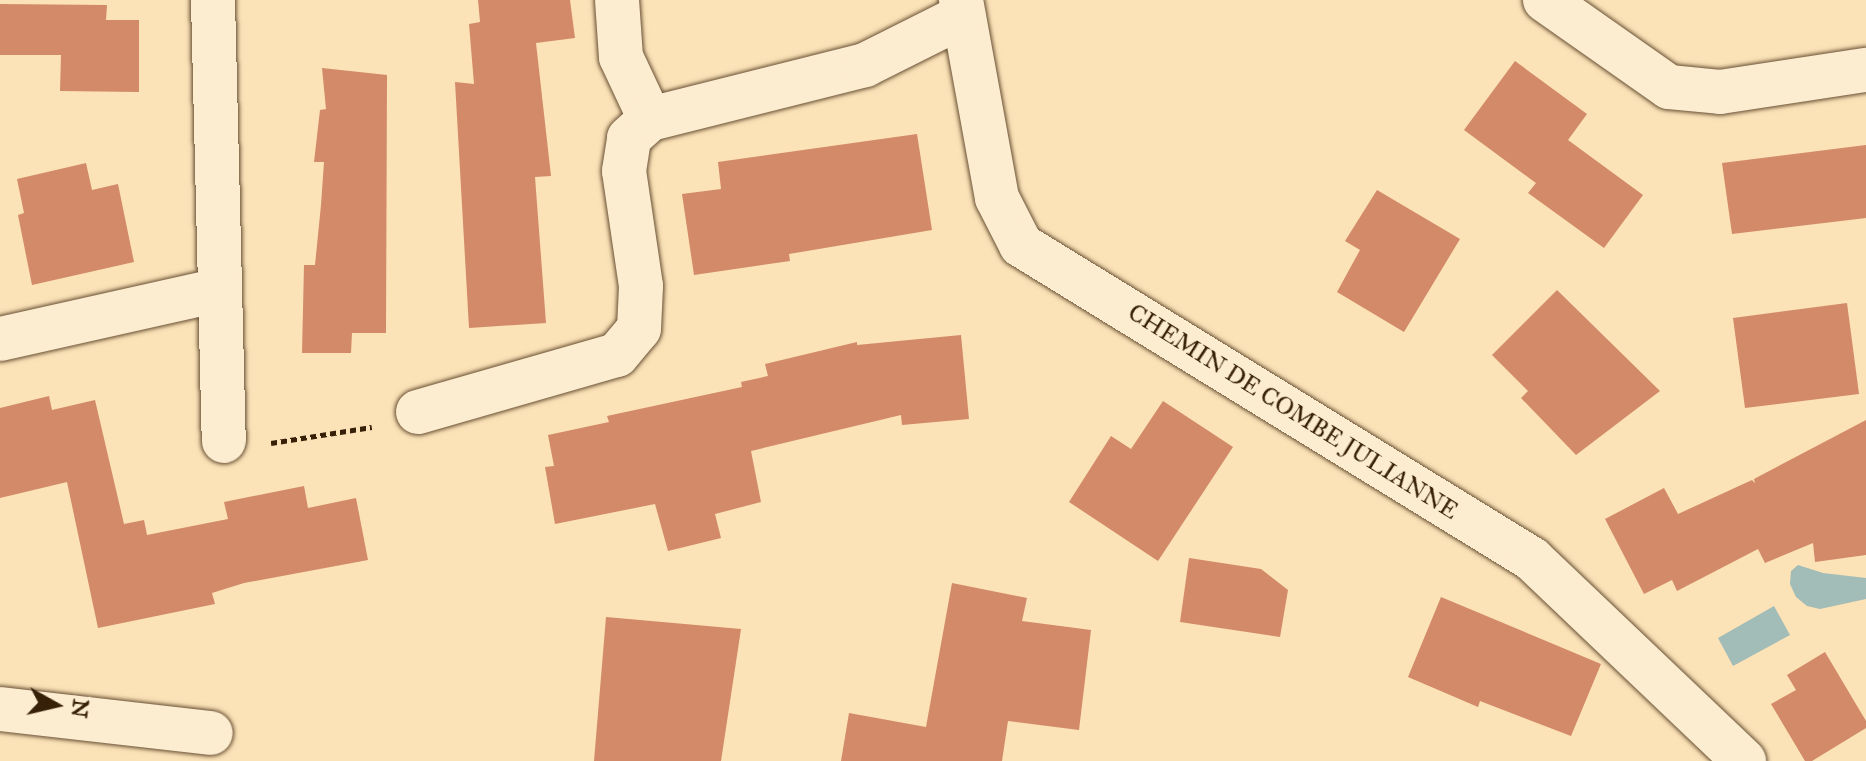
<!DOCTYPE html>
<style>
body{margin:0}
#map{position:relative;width:1866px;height:761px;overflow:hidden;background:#fbe2b7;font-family:"IM FELL Great Primer",serif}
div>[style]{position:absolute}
.water>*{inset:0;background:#a2bcb8}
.building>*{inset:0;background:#d38a68}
.path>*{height:5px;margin-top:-2.5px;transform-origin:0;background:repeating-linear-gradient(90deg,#372008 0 6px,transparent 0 10px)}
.roads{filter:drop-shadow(0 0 2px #685034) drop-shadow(0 0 2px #685034)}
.minor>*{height:44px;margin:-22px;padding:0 22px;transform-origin:22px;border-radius:22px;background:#fcecd0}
span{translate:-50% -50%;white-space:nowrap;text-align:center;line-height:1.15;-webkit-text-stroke:6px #fcecd0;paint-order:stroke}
.street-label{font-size:24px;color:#372008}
.north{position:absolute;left:16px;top:665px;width:80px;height:80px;-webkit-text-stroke:6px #fcecd0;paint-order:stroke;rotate:98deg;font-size:22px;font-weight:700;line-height:32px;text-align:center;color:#372008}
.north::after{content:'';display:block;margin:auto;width:28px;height:36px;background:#372008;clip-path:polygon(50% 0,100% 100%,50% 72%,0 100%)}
</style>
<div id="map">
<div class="water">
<div style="clip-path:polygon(1798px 565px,1823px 573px,1866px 578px,1866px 599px,1820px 609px,1807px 606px,1796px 597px,1790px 584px,1791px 571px)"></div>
<div style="clip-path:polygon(1774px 606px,1790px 635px,1733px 666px,1718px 638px)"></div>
</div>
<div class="building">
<div style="clip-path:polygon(478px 0,570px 0,575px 38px,536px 43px,551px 176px,535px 177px,546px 323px,469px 328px,455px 82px,474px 84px,469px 24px,480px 22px)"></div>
<div style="clip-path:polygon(0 4px,107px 5px,106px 20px,139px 20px,139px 92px,60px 91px,61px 55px,0 55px)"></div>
<div style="clip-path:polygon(1515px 61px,1587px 114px,1568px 140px,1643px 195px,1604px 248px,1528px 193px,1536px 183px,1464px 130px)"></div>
<div style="clip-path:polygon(322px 68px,387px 75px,386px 333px,352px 333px,351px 353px,302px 353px,304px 265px,315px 265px,321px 205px,324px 162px,314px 162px,320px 110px,326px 109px)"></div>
<div style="clip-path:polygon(917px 134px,932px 230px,789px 254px,790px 261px,694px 275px,682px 194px,721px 189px,718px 162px)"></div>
<div style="clip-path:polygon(1866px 145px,1866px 218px,1732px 234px,1722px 163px)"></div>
<div style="clip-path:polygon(86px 163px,92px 190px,118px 184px,134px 262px,32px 285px,18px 215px,24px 213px,17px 179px)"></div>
<div style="clip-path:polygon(1377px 190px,1460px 239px,1404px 332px,1337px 292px,1360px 250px,1345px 241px)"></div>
<div style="clip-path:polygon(1557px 290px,1660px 391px,1576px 455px,1521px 398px,1528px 391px,1492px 355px)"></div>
<div style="clip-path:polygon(1847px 303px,1859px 394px,1745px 408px,1733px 318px)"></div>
<div style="clip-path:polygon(961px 335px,969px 419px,902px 425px,901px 415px,751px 451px,761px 502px,715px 514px,721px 538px,668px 551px,655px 504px,555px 524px,545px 467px,554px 466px,548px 435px,609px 422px,607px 416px,742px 387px,741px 382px,768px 376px,765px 364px,857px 342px,857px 345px)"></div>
<div style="clip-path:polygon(49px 396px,52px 410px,95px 400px,124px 524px,144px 520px,147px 535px,228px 519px,224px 502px,304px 486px,308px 508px,356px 498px,368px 560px,244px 583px,212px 593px,215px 604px,98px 628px,67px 482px,0 498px,0 408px)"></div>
<div style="clip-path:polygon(1163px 401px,1233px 447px,1158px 561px,1069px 502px,1111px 436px,1131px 449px)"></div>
<div style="clip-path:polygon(1866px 420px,1866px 555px,1815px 562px,1813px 543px,1765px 563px,1758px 549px,1677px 591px,1672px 580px,1644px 594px,1605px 519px,1664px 488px,1678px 514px,1752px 480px,1755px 483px,1754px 479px)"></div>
<div style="clip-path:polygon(1189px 558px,1261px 569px,1288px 590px,1280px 637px,1180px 622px)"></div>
<div style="clip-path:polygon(952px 583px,1027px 598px,1022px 621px,1091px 630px,1079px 730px,1008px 721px,1002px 761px,841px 761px,849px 713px,926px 727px)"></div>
<div style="clip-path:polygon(1441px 597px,1601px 664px,1571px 736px,1480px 701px,1478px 707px,1408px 677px)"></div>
<div style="clip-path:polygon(606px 617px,741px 629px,721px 761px,594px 761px)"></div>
<div style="clip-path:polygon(1825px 652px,1866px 721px,1866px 728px,1812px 761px,1805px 761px,1771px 704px,1796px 690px,1787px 675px)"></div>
</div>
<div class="path">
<div style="left:271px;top:443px;width:102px;rotate:-9deg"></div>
</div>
<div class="roads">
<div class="minor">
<div style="left:213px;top:0;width:441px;rotate:88.6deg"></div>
<div style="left:617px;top:0;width:57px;rotate:86deg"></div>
<div style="left:621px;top:57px;width:68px;rotate:64.9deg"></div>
<div style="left:961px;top:0;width:201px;rotate:79.7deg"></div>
<div style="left:997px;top:198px;width:53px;rotate:62.9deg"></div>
<div style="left:1021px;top:245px;width:600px;rotate:31.57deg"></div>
<div style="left:1532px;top:559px;width:293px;rotate:43.6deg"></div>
<div style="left:1545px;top:0;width:151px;rotate:35.1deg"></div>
<div style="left:1669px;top:87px;width:51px;rotate:5.6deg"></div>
<div style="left:1720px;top:92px;width:148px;rotate:-8.6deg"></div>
<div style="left:0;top:339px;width:225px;rotate:-12.6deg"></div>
<div style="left:418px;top:412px;width:207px;rotate:-16deg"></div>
<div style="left:617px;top:355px;width:34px;rotate:-50deg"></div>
<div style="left:639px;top:329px;width:43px;rotate:-87.3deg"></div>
<div style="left:641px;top:286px;width:116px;rotate:-98.4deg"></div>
<div style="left:624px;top:171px;width:33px;rotate:-81deg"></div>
<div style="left:629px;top:138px;width:28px;rotate:-42deg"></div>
<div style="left:650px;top:119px;width:222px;rotate:-14.1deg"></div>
<div style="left:865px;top:65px;width:110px;rotate:-26.6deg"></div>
<div style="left:0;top:709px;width:212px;rotate:6.5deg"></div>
</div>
</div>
<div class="street-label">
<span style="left:1293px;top:412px;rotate:32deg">CHEMIN DE COMBE JULIANNE</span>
</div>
<div class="north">N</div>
</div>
